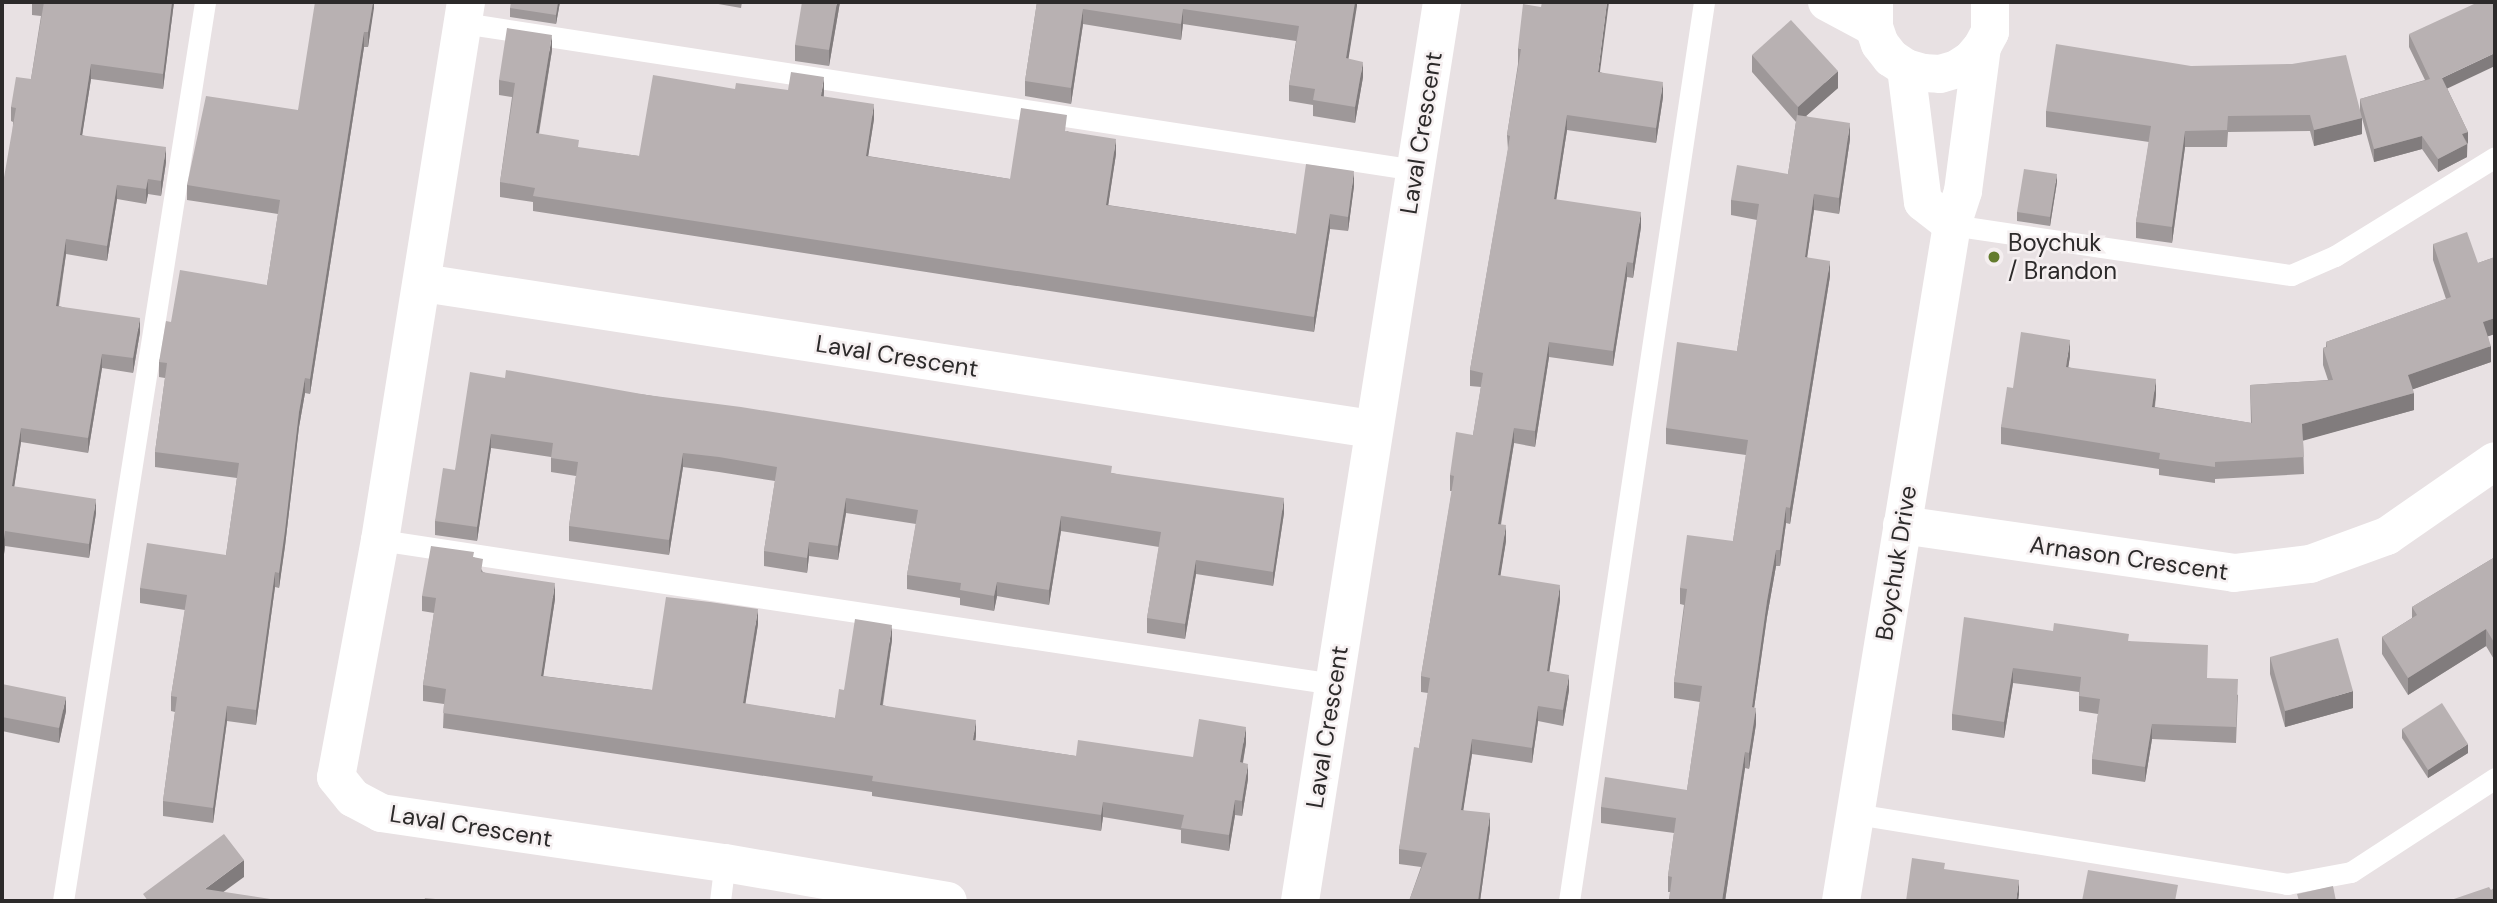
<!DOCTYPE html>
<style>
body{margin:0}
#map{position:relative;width:2497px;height:903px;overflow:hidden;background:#e8e1e3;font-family:"DM Sans",sans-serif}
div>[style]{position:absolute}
.lane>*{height:21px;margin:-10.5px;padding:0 10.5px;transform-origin:10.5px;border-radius:10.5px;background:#fff}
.street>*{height:38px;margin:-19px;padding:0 19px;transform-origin:19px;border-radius:19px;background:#fff}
.secondary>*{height:38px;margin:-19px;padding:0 19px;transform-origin:19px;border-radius:19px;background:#fff}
.wall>*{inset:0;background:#9e9899}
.shaded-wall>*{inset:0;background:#817c7d}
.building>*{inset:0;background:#b8b1b2}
.dots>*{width:19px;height:19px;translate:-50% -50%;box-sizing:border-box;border:4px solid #f5eff0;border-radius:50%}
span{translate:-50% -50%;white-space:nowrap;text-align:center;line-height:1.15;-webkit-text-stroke:5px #f5eff0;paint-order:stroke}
.street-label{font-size:24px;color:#2c2a2a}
.poi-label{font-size:24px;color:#2c2a2a}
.left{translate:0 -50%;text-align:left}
.frame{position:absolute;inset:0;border:4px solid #2c2a2a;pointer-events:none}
</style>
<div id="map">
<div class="lane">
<div style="left:463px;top:23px;width:963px;rotate:8.78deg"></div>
<div style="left:1952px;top:225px;width:343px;rotate:8.4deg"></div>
<div style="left:2291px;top:275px;width:48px;rotate:-23.4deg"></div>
<div style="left:2335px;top:256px;width:188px;rotate:-31.7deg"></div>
<div style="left:380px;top:540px;width:964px;rotate:8.59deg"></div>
<div style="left:1856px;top:814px;width:437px;rotate:9.2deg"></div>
<div style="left:2287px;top:884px;width:65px;rotate:-10.6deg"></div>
<div style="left:2351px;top:872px;width:172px;rotate:-33.1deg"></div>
<div style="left:63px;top:901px;width:910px;rotate:-81.02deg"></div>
<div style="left:720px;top:901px;width:38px;rotate:-83deg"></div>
<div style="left:1569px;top:901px;width:909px;rotate:-81.46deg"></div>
</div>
<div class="street">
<div style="left:466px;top:2px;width:545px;rotate:99.08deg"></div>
<div style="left:380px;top:540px;width:241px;rotate:100.5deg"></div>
<div style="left:336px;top:777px;width:27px;rotate:51deg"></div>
<div style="left:353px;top:798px;width:32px;rotate:28deg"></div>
<div style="left:381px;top:813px;width:348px;rotate:8.3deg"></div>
<div style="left:725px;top:863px;width:226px;rotate:9.7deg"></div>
<div style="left:423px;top:283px;width:960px;rotate:8.75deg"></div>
<div style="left:1902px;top:525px;width:335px;rotate:8.2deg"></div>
<div style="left:2234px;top:573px;width:77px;rotate:-6.8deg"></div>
<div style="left:2310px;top:564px;width:82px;rotate:-20deg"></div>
<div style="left:2387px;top:536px;width:131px;rotate:-34.8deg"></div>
<div style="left:1300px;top:901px;width:910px;rotate:-81.02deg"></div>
</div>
<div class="secondary">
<div style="left:1827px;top:2px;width:53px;rotate:28deg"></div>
<div style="left:1874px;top:2px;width:25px;rotate:90deg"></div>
<div style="left:1874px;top:27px;width:18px;rotate:71deg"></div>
<div style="left:1880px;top:44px;width:18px;rotate:52deg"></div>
<div style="left:1891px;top:58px;width:18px;rotate:34deg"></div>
<div style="left:1906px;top:68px;width:18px;rotate:16deg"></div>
<div style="left:1923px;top:73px;width:17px;rotate:3deg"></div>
<div style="left:1940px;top:74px;width:18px;rotate:-16deg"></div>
<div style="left:1957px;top:69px;width:17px;rotate:-33deg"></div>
<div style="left:1971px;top:60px;width:17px;rotate:-50deg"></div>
<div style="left:1982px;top:47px;width:17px;rotate:-62deg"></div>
<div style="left:1990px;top:32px;width:30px;rotate:-90deg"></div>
<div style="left:1906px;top:68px;width:135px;rotate:82.8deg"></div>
<div style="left:1923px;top:202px;width:37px;rotate:38deg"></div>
<div style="left:1841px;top:901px;width:685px;rotate:-80.68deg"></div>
<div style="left:1952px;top:225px;width:36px;rotate:-72deg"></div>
<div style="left:1963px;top:191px;width:145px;rotate:-82.5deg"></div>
</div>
<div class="wall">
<div style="clip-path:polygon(32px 2px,174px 2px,163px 89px,91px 79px,82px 135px,166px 162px,161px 196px,148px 194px,146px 204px,117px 199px,107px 261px,66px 254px,59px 306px,140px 332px,133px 373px,102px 368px,88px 453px,21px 442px,14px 487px,96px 513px,89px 558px,5px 546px,2px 570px,13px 122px,11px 121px,11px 107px,31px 79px,41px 16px,32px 15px)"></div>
<div style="clip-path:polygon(374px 2px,368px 47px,364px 47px,310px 394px,305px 393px,299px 427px,285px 546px,279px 588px,275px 587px,256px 725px,227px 721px,213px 823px,163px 816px,163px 801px,175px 712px,171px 711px,171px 696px,185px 610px,140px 603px,140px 588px,226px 555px,237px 478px,155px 467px,155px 452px,165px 378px,159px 377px,159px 362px,171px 322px,267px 285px,278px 214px,187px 200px,187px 185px,298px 110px)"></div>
<div style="clip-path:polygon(560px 2px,556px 24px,510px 17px,510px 8px)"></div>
<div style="clip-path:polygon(707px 2px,742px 2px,741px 8px)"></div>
<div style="clip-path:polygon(840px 2px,829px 66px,795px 61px,795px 45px)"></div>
<div style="clip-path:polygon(1037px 2px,1357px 2px,1348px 59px,1363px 77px,1355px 123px,1313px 116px,1313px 105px,1289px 101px,1289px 85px,1296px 41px,1183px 24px,1181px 40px,1083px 24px,1071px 104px,1025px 96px,1025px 81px)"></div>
<div style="clip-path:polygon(2409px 34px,2447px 88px,2468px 132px,2467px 157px,2438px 172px,2422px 149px,2374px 162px,2362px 118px,2362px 134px,2314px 146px,2310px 131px,2228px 132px,2227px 147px,2185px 147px,2172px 243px,2136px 238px,2136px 222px,2149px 142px,2046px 127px,2046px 111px,2360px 110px,2360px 99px,2425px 80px,2409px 47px)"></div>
<div style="clip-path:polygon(1518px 48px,1600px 72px,1663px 97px,1656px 143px,1567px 130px,1556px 200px,1641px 227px,1633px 278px,1627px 277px,1613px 366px,1549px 357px,1535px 447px,1514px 443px,1501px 525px,1506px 541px,1500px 576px,1560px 600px,1549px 672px,1569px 690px,1563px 726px,1538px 721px,1532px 763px,1472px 754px,1463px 810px,1490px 829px,1480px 901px,1409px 901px,1421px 867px,1399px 864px,1399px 849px,1419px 748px,1428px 693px,1421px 692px,1421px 676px,1452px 491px,1450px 491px,1450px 475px,1473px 435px,1481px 387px,1470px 386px,1470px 370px,1508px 150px,1507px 135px,1518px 64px)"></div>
<div style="clip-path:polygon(552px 50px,539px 134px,579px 148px,639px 156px,735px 89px,824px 92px,824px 97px,874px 119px,868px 156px,1010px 179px,1067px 131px,1116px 154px,1108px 205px,1296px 234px,1354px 186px,1348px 231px,1330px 229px,1314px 332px,533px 211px,533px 202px,500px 197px,500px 182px,512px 97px,499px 95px,499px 80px)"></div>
<div style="clip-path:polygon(1752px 55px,1838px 88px,1806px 116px,1850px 139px,1839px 214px,1814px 210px,1807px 257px,1830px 276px,1790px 524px,1786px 523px,1780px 566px,1776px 566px,1767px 617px,1754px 708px,1756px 724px,1749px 769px,1745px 768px,1725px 901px,1669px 901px,1670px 892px,1668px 892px,1668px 876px,1674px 833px,1601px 823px,1601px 807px,1687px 790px,1700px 702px,1674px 698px,1674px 682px,1684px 605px,1680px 604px,1680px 588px,1733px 541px,1746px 455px,1666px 444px,1666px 428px,1737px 351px,1757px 220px,1731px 215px,1731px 200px,1788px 174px,1796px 122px,1752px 72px)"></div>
<div style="clip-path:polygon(2057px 182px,2050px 226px,2017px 221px,2017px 212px)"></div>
<div style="clip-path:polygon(2433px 244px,2478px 263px,2495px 257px,2495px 334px,2488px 336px,2491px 362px,2413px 389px,2414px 410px,2303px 440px,2304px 474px,2215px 479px,2215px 483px,2159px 475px,2159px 469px,2001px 444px,2001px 427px,2013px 388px,2070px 356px,2068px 367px,2156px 395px,2155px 407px,2251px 423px,2250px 385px,2328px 380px,2323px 365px,2323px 348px,2326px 347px,2326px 342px,2446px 299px,2433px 260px)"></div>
<div style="clip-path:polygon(505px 378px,647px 395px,1112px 473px,1284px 513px,1273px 586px,1196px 574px,1185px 639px,1147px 633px,1147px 618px,1159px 547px,1061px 531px,1049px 605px,997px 596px,994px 611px,960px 605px,960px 598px,907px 589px,907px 575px,916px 524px,846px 513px,838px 560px,809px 556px,807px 573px,764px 566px,764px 551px,775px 481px,719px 472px,683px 467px,669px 555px,569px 541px,569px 526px,576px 476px,551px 472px,551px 457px,491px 448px,477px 541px,435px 535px,435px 521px,455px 470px)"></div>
<div style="clip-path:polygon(474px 557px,483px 572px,555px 599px,543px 676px,652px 690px,758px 624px,745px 704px,835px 718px,844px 690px,892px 640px,883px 705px,976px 736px,975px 741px,1076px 756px,1193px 757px,1246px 743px,1243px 763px,1248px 779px,1242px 816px,1235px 815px,1229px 851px,1181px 843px,1181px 830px,1103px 817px,1101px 831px,872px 796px,872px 792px,443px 728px,444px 704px,423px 701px,423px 685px,434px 613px,422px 611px,422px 596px)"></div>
<div style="clip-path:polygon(2495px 557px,2495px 661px,2486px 646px,2408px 695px,2382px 654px,2382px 637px,2412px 618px,2412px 607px)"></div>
<div style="clip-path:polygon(2053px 631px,2129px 641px,2207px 678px,2238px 695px,2236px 743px,2152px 739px,2145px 782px,2092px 774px,2092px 759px,2098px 714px,2079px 711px,2079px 692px,2013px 683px,2004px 738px,1952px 730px,1952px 714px)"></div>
<div style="clip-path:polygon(2270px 657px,2353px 708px,2285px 727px,2270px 674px)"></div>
<div style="clip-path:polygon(2px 684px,66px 711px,59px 743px,2px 731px)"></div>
<div style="clip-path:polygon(2402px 729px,2468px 753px,2428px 778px,2402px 738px)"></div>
</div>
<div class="shaded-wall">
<div style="clip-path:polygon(172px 2px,174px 2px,163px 89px,163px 74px)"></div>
<div style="clip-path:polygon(373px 2px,374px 2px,374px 8px,368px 47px,368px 32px)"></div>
<div style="clip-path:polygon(558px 2px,560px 2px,556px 24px,556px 15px)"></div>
<div style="clip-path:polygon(837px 2px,840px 2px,829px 66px,829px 50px)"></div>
<div style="clip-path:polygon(1355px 2px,1357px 2px,1357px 6px,1346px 74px,1346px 58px)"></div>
<div style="clip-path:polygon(1607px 2px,1609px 2px,1598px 87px,1598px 72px)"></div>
<div style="clip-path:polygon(1083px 9px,1083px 24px,1071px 104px,1071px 88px)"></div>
<div style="clip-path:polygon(1183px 9px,1183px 24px,1181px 40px,1181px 24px)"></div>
<div style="clip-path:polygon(364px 32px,364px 47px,310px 394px,310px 379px)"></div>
<div style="clip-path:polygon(552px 35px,552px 50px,536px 148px,536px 133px)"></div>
<div style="clip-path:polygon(2495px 53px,2495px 66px,2442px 91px,2442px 78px)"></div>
<div style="clip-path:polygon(1363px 62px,1363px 77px,1355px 123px,1355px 107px)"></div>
<div style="clip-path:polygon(91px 64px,91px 79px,80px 149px,80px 135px)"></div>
<div style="clip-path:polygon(1838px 71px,1838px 88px,1798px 123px,1798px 107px)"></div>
<div style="clip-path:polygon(824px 77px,824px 92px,821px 111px,821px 96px)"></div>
<div style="clip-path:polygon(1663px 82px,1663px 97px,1656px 143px,1656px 128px)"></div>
<div style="clip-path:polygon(874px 104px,874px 119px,866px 170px,866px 156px)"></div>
<div style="clip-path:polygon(1567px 115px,1567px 130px,1554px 214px,1554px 199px)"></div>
<div style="clip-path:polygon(2362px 118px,2362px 134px,2314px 146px,2314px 130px)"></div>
<div style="clip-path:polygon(1850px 123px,1850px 139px,1839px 214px,1839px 198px)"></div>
<div style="clip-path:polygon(2185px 131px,2185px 147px,2172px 243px,2172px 227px)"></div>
<div style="clip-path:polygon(2468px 132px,2468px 144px,2462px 134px)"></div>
<div style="clip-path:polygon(2422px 136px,2422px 149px,2374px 162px,2374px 149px)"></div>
<div style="clip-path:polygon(1116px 139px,1116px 154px,1106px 220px,1106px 205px)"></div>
<div style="clip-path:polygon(2467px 144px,2467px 157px,2438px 172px,2438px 159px)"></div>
<div style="clip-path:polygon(166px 147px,166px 162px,161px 196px,161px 181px)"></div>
<div style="clip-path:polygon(1354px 171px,1354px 186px,1348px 231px,1348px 217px)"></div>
<div style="clip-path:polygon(2057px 174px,2057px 182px,2050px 226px,2050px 217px)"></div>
<div style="clip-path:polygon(148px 179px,148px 194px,146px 204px,146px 189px)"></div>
<div style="clip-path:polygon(117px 185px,117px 199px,107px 261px,107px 246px)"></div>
<div style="clip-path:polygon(1814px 194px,1814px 210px,1805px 272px,1805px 257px)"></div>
<div style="clip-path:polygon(1641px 212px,1641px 227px,1633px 278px,1633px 263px)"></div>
<div style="clip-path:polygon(1330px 214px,1330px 229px,1314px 332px,1314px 317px)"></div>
<div style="clip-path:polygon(66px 239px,66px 254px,56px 320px,56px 306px)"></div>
<div style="clip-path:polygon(1830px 261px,1830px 276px,1790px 524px,1790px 508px)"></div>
<div style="clip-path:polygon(1627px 262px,1627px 277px,1613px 366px,1613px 351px)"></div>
<div style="clip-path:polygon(140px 318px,140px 332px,133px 373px,133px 358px)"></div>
<div style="clip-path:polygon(2495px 318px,2495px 334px,2483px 338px,2483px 322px)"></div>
<div style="clip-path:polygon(2070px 340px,2070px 356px,2066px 383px,2066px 367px)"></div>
<div style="clip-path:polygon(1549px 342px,1549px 357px,1535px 447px,1535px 431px)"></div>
<div style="clip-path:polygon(2491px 346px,2491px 362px,2408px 391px,2408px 375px)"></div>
<div style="clip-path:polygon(102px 354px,102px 368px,88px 453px,88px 438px)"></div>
<div style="clip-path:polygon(305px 378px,305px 393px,299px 427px,285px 546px,279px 588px,279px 573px,299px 412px)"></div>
<div style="clip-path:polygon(2156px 379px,2156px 395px,2152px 423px,2152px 407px)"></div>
<div style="clip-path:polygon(2414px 393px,2414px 410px,2302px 441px,2302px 424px)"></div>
<div style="clip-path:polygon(21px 428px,21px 442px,12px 501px,12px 486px)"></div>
<div style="clip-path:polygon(1514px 428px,1514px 443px,1498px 539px,1498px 524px)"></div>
<div style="clip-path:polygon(491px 434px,491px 448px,477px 541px,477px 527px)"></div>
<div style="clip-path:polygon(683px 453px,683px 467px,669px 555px,669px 540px)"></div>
<div style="clip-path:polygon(846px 498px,846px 513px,838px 560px,838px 546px)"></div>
<div style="clip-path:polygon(1284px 498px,1284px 513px,1273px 586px,1273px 572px)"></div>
<div style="clip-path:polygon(96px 499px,96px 513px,89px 558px,89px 544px)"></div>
<div style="clip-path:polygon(1786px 507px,1786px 523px,1780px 566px,1780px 550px)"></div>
<div style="clip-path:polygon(1061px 516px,1061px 531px,1049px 605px,1049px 590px)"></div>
<div style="clip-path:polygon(1506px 525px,1506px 541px,1498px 591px,1498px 575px)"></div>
<div style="clip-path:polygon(5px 531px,5px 546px,2px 570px,2px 556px)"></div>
<div style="clip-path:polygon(809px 542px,809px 556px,807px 573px,807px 558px)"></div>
<div style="clip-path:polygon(1776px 550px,1776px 566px,1767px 617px,1752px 723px,1752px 707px,1767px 601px)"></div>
<div style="clip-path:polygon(1196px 560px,1196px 574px,1185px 639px,1185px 624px)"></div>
<div style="clip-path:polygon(275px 572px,275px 587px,256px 725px,256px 710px)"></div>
<div style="clip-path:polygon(997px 582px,997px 596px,994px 611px,994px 596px)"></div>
<div style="clip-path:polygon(555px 583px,555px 599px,541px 691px,541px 676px)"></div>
<div style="clip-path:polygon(1560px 585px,1560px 600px,1547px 687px,1547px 671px)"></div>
<div style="clip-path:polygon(758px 609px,758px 624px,743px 719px,743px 703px)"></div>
<div style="clip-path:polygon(4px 613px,4px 628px,2px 643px,2px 628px)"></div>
<div style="clip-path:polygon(892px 625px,892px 640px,880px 720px,880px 705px)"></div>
<div style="clip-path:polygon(2486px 629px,2486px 646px,2408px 695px,2408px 678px)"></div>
<div style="clip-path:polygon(2013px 668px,2013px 683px,2004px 738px,2004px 722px)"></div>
<div style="clip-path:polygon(1569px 675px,1569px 690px,1563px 726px,1563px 710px)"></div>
<div style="clip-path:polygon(2353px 691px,2353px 708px,2285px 727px,2285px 711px)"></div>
<div style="clip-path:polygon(66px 697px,66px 711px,59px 743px,59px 728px)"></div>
<div style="clip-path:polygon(227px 706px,227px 721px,213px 823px,213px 808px)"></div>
<div style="clip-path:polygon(1538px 706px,1538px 721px,1532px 763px,1532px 748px)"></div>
<div style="clip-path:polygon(1756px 708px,1756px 724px,1749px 769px,1749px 753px)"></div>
<div style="clip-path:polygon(976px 720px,976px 736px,973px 756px,973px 740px)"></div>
<div style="clip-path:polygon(2152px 724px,2152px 739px,2145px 782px,2145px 767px)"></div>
<div style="clip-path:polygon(1246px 727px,1246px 743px,1240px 778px,1240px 762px)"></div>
<div style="clip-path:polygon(1472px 739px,1472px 754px,1461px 825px,1461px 810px)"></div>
<div style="clip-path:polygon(2468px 744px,2468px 753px,2428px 778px,2428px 770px)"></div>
<div style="clip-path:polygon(1745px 752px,1745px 768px,1725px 901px,1722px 901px)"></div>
<div style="clip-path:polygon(1248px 764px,1248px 779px,1242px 816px,1242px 801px)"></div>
<div style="clip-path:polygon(1235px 800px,1235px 815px,1229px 851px,1229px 835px)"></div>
<div style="clip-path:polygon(1103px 802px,1103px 817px,1101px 831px,1101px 815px)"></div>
<div style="clip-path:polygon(1490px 813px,1490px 829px,1480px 901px,1478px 901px)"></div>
<div style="clip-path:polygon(244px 860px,244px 877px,211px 901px,205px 889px)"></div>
<div style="clip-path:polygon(2019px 880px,2019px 895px,2018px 901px,2016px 901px)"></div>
</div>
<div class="building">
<div style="clip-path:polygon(44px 2px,172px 2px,163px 74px,91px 64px,80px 135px,166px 147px,161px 181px,148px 179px,146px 189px,117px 185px,107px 246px,66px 239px,56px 306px,140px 318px,133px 358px,102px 354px,88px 438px,21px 428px,12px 486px,96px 499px,89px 544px,5px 531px,2px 556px,2px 189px,16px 108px,11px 107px,16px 77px,31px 79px)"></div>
<div style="clip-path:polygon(315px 2px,373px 2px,368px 32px,364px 32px,310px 379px,305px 378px,299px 412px,285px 531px,279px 573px,275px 572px,256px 710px,227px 706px,213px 808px,163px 801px,177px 697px,171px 696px,187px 595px,140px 588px,147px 543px,226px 555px,239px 463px,155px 452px,167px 363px,159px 362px,166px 321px,171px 322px,180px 270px,267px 285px,280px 200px,187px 185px,206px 96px,298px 110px)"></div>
<div style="clip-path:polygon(511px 2px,558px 2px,556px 15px,510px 8px)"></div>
<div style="clip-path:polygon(802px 2px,837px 2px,829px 50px,795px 45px)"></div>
<div style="clip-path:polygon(1037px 2px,1355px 2px,1346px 58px,1363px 62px,1355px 107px,1313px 100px,1315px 89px,1289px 85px,1299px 26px,1183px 9px,1181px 24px,1083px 9px,1071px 88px,1025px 81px)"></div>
<div style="clip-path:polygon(1542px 2px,1607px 2px,1598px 72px,1663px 82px,1656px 128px,1567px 115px,1554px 199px,1641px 212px,1633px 263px,1627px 262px,1613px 351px,1549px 342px,1535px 431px,1514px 428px,1498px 524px,1506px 525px,1498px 575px,1560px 585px,1547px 671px,1569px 675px,1563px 710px,1538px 706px,1532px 748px,1472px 739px,1461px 810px,1490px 813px,1478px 901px,1409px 901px,1427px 853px,1399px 849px,1414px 747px,1419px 748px,1430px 678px,1421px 676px,1454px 476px,1450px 475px,1456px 432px,1473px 435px,1483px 373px,1470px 370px,1510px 136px,1507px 135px,1521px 49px,1518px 48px,1523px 4px,1541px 7px)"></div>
<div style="clip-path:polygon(2476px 2px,2495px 2px,2495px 53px,2442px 78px,2468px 132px,2462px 134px,2467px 144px,2438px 159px,2422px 136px,2374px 149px,2360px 99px,2430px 79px,2409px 34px,2474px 4px)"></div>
<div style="clip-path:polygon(1791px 20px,1838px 71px,1798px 107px,1752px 55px)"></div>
<div style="clip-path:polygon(507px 28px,552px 35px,536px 133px,579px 140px,578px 147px,639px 156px,653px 75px,735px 89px,736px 83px,788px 90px,791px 72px,824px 77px,821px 96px,874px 104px,866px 156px,1010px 179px,1021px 108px,1067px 115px,1065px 131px,1116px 139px,1106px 205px,1296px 234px,1306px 164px,1354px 171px,1348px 217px,1330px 214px,1314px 317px,533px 196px,535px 188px,500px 182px,515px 83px,499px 80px)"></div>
<div style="clip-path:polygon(2056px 44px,2191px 66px,2292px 64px,2346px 55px,2362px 118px,2314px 130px,2310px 115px,2228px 116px,2227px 130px,2185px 131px,2172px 227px,2136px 222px,2151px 126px,2046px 111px)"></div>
<div style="clip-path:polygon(1797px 115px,1850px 123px,1839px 198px,1814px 194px,1805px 257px,1830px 261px,1790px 508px,1786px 507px,1780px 550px,1776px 550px,1767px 601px,1752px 707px,1756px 708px,1749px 753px,1745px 752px,1722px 901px,1669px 901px,1672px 877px,1668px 876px,1676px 818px,1601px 807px,1605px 777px,1687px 790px,1702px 686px,1674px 682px,1687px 589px,1680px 588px,1687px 535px,1733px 541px,1748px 440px,1666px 428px,1677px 342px,1737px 351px,1759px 204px,1731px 200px,1737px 165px,1788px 174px)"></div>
<div style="clip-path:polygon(2024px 169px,2057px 174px,2050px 217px,2017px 212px)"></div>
<div style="clip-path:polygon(2467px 232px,2478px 263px,2495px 257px,2495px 318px,2483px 322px,2491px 346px,2408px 375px,2414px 393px,2302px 424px,2304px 457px,2215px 462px,2215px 467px,2159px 459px,2160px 453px,2001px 427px,2007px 387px,2013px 388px,2021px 332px,2070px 340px,2066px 367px,2156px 379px,2152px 407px,2252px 423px,2250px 385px,2333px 380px,2323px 348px,2327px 347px,2326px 342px,2451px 297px,2433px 244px)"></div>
<div style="clip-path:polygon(506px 370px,647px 395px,741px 407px,1112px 466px,1111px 473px,1284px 498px,1273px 572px,1196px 560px,1185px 624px,1147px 618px,1161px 532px,1061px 516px,1049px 590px,997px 582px,994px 596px,960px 590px,961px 583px,907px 575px,918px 510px,846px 498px,838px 546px,809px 542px,807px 558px,764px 551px,777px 467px,719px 457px,683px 453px,669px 540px,569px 526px,578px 462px,551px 458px,553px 443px,491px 434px,477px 527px,435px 521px,443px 468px,455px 470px,470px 372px,505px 378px)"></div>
<div style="clip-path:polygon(431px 546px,474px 552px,473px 557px,483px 559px,481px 572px,555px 583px,541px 676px,652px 690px,666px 597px,710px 602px,758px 609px,743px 703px,835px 718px,839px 689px,844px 690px,855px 619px,892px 625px,880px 705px,976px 720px,973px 740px,1076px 756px,1078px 740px,1193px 757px,1199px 719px,1246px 727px,1240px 762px,1248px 764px,1242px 801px,1235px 800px,1229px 835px,1181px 828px,1184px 815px,1103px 802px,1101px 815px,872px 781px,873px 776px,443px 713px,446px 689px,423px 685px,436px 598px,422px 596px)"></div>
<div style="clip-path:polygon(2495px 557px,2495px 644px,2486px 629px,2408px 678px,2382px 637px,2417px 615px,2412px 607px)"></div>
<div style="clip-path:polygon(1964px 617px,2053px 631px,2054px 623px,2129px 634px,2128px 641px,2208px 645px,2207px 678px,2238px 679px,2236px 727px,2152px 724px,2145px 767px,2092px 759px,2100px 699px,2079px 696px,2081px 677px,2013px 668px,2004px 722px,1952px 714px)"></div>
<div style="clip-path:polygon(2338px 638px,2353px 691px,2285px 711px,2270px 657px)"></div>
<div style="clip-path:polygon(2px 684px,66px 697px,59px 728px,2px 717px)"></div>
<div style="clip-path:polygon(2442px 703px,2468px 744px,2428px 770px,2402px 729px)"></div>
<div style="clip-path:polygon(224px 834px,244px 860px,205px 889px,284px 901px,148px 901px,143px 894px)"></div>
<div style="clip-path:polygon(1912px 858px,1945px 863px,1944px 869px,2019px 880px,2016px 901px,1906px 901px)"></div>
<div style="clip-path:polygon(2088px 870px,2178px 885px,2175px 901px,2082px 901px)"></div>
<div style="clip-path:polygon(2333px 886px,2336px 901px,2299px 901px,2297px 894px)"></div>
<div style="clip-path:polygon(2489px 887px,2491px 890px,2495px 887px,2495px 901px,2448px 901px)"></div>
<div style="clip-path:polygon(425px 898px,456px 901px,424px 901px)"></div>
</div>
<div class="dots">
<div style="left:1994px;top:257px;background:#637b2d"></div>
</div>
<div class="street-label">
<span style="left:1421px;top:133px;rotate:-81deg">Laval Crescent</span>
<span style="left:897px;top:356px;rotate:9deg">Laval Crescent</span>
<span style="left:2129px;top:558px;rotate:8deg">Arnason Crescent</span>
<span style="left:1896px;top:563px;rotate:-81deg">Boychuk Drive</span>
<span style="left:1327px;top:727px;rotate:-81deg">Laval Crescent</span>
<span style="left:471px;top:826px;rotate:9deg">Laval Crescent</span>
</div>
<div class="poi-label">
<span class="left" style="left:2008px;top:257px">Boychuk<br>/ Brandon</span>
</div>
<div class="frame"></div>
</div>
